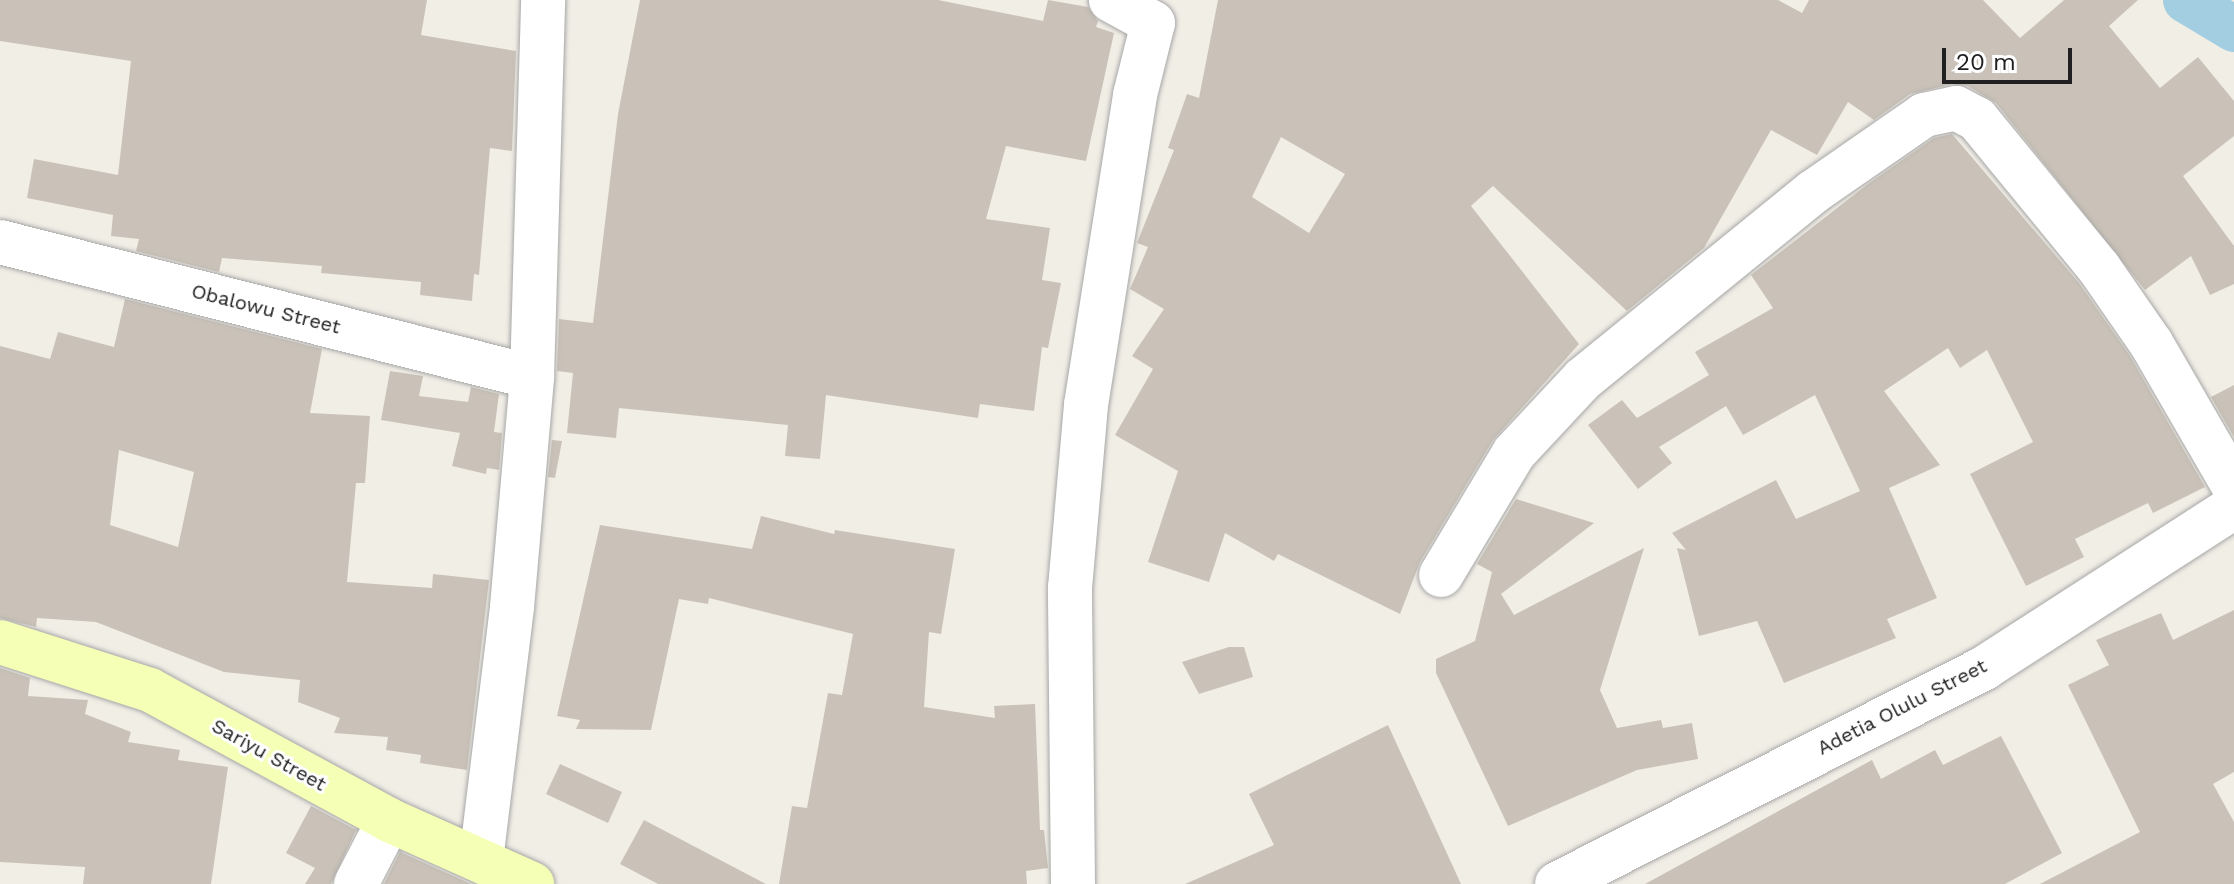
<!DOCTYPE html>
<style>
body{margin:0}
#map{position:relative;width:2234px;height:884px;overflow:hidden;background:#f1eee6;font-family:"Work Sans",sans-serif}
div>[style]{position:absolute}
.canal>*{height:46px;margin:-23px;padding:0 23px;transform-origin:23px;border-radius:23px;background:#a3cee2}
.building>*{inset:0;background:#cac2b8}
.roads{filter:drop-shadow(0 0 2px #a7a7a7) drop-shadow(0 0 2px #a7a7a7)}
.street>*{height:44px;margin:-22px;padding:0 22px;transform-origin:22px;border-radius:22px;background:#fff}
.secondary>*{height:44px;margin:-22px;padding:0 22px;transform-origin:22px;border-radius:22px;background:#f5ffb6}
span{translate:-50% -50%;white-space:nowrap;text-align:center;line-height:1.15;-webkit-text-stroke:6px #fff;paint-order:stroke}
.street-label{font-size:20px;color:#202020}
.scale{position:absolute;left:1942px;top:48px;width:130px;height:36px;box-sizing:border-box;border:4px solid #202020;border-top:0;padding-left:10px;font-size:24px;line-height:28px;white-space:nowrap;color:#202020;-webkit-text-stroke:6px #fff;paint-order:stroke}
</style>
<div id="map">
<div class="canal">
<div style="left:2186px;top:0;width:56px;rotate:31.1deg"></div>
</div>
<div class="building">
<div style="clip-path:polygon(0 0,427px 0,421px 35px,516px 51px,512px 151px,490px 148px,479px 275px,474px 274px,472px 301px,420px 295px,421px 282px,321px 273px,322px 266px,222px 258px,219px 272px,136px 251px,139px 239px,111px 236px,113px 215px,27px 198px,34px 159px,118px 175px,131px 61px,0 41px)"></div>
<div style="clip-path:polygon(640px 0,938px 0,1043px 21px,1048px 0,1088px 7px,1098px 21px,1096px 27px,1114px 33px,1086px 161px,1006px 146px,986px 219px,1050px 228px,1042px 280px,1061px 283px,1048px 348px,1042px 347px,1034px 411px,980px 404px,978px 418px,826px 395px,820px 459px,785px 456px,788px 425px,619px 408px,616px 438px,567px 433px,573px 373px,557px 371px,559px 319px,593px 323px,618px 114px)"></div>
<div style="clip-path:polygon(evenodd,1218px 0,1778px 0,1802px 13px,1809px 0,1983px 0,2020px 38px,2064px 0,2138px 0,2109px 26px,2160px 88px,2198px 57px,2234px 101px,2234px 136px,2183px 176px,2234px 246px,2234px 284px,2210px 295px,2191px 256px,2145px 290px,1996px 103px,1968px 86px,1952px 84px,1910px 94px,1874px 120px,1848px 102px,1817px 155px,1771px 130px,1704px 248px,1627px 311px,1493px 186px,1471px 206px,1579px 344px,1493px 440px,1420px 562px,1400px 614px,1278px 554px,1274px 561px,1225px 533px,1209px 582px,1148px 562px,1178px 471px,1115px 435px,1153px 369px,1132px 356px,1164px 309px,1130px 289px,1148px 247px,1137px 243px,1174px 150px,1168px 148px,1187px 94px,1199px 98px,1218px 0,1281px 137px,1345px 174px,1309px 233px,1252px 197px,1281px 137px)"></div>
<div style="clip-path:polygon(1952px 134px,2079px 283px,2130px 356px,2205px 487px,2153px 513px,2148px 503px,2075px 539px,2084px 557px,2026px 586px,1970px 474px,2033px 442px,1987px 350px,1960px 368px,1948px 348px,1884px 391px,1940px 465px,1889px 488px,1937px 598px,1887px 619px,1896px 638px,1784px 683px,1757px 621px,1699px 636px,1677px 548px,1686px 550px,1672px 533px,1776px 480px,1796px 519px,1860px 491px,1815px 395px,1743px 435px,1726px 406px,1659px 447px,1672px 463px,1638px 489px,1588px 425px,1622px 400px,1637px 418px,1709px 375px,1695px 352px,1773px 308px,1751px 275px,1868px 184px,1934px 138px)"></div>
<div style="clip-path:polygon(evenodd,125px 299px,322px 349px,310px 413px,370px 416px,365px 483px,356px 483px,347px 582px,432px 588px,433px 574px,489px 580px,467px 770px,420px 763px,421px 755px,386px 750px,388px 737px,334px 733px,340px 718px,298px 702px,300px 680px,224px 672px,96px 622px,37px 618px,36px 627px,0 618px,0 346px,50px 359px,58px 332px,114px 347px,125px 299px,119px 450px,194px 472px,178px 547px,110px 525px,119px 450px)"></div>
<div style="clip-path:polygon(390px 371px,423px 376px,419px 396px,468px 402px,471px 387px,499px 394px,494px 432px,502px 433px,499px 470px,487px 468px,486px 474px,452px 466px,460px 433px,381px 420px)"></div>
<div style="clip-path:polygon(2234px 385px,2234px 437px,2211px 397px)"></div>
<div style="clip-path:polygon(552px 440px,562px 441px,555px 478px,548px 477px)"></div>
<div style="clip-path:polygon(1516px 499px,1594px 523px,1501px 594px,1514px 615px,1644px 548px,1600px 690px,1617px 728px,1661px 720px,1663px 728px,1692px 723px,1698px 759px,1637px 770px,1508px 826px,1436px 673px,1436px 659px,1475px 641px,1492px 572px,1477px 564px)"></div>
<div style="clip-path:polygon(761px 516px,834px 534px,835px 530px,955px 549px,941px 634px,929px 632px,924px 707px,995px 718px,994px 706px,1035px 704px,1040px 830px,1044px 830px,1048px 868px,1026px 871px,1027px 884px,779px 884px,792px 806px,807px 808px,828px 693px,842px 695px,853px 634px,709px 598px,708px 604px,679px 599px,651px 730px,576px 729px,580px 720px,557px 716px,600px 525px,752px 549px)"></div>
<div style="clip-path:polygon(2234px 610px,2234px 772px,2213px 784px,2234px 822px,2234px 884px,2040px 884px,2140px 832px,2068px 685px,2109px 665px,2096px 640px,2161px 613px,2173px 640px)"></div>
<div style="clip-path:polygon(1229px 647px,1244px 647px,1253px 677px,1199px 694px,1182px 662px)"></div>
<div style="clip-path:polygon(0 668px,30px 678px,28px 696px,88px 700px,85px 714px,131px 732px,128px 742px,180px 750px,178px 760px,228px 767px,211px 884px,83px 884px,85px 867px,0 862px)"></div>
<div style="clip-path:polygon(1388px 725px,1461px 884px,1185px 884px,1274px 845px,1249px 794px)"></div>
<div style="clip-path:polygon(2001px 736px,2062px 853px,2005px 884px,1645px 884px,1872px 760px,1881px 779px,1935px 750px,1943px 765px)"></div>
<div style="clip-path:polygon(560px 764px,622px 792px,608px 823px,546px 794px)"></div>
<div style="clip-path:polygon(311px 806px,356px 830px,331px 884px,305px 884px,315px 868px,286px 853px)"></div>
<div style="clip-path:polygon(644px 820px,766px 884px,658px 884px,620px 864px)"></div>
<div style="clip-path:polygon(400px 852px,471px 884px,384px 884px)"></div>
</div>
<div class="roads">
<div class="street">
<div style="left:0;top:242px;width:549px;rotate:14.24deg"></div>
<div style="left:1441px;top:575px;width:142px;rotate:-59.1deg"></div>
<div style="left:1514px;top:453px;width:101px;rotate:-47deg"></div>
<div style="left:1583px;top:379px;width:296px;rotate:-39.1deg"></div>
<div style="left:1813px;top:192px;width:135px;rotate:-34.7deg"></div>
<div style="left:1924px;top:115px;width:33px;rotate:-12deg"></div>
<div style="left:1956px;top:108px;width:24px;rotate:28deg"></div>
<div style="left:1977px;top:119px;width:193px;rotate:50.7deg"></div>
<div style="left:2099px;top:268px;width:91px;rotate:55.3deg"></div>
<div style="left:2151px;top:343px;width:166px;rotate:60deg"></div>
<div style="left:481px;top:860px;width:255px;rotate:-83deg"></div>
<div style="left:512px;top:607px;width:231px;rotate:-85deg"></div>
<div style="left:532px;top:377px;width:377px;rotate:-88.3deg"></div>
<div style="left:356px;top:884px;width:72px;rotate:-62.7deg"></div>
<div style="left:1073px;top:884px;width:296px;rotate:-90.6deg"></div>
<div style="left:1070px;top:588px;width:184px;rotate:-85deg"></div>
<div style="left:1086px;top:405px;width:314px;rotate:-81deg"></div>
<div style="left:1135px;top:95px;width:74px;rotate:-76deg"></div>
<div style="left:1153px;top:23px;width:48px;rotate:-151.3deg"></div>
<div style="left:1557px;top:884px;width:479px;rotate:-26.8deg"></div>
<div style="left:1984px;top:668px;width:297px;rotate:-32.8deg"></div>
</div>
<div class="secondary">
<div style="left:0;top:642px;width:157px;rotate:17.7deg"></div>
<div style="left:150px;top:690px;width:272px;rotate:28.5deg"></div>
<div style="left:389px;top:820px;width:157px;rotate:24.1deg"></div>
</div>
</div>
<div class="street-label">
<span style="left:266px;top:309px;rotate:14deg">Obalowu Street</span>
<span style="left:1902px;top:707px;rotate:-27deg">Adetia Olulu Street</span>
<span style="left:269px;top:755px;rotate:29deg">Sariyu Street</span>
</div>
<div class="scale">20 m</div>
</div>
